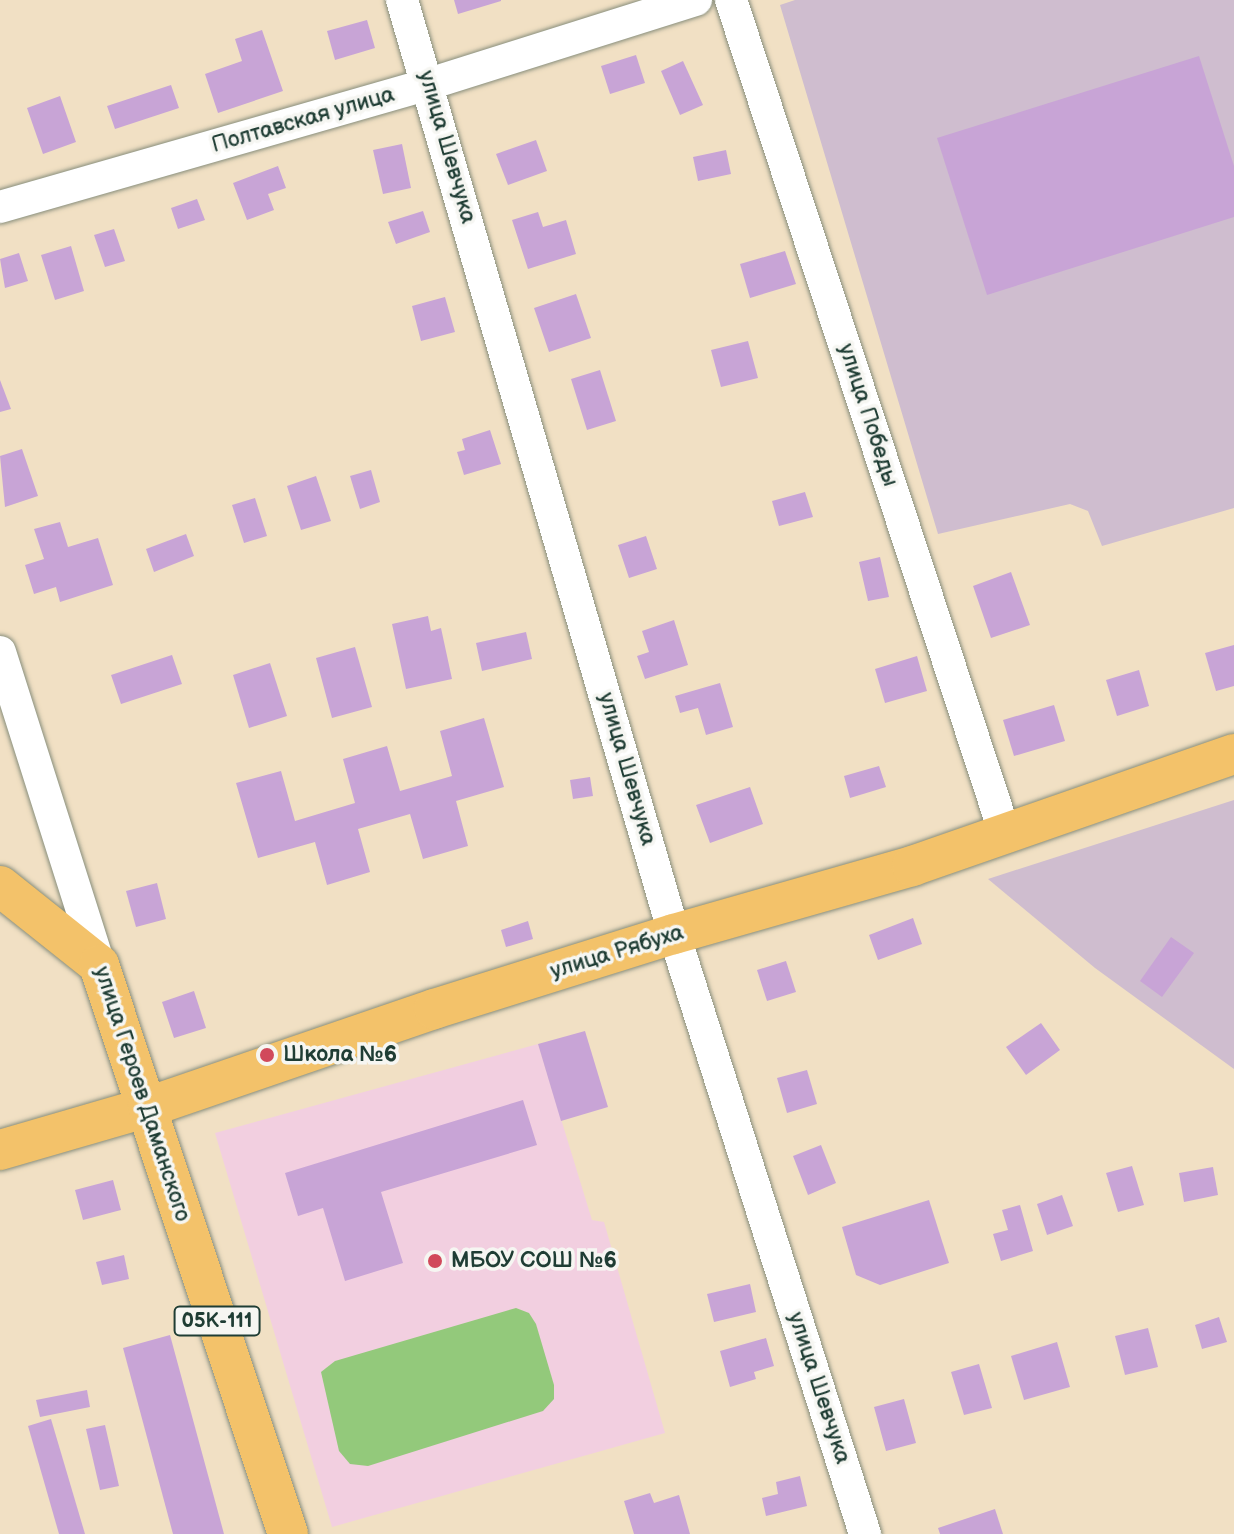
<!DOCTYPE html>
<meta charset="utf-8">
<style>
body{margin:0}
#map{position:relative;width:1234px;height:1534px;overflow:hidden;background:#f1e0c4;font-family:"Balsamiq Sans",sans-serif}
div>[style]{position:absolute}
.built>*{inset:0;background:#f2cfe0}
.industrial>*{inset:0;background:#cfbdcf}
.green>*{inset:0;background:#93c97b}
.building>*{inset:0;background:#c8a4d6}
.roads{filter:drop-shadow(0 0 2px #888e7c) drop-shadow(0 0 2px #888e7c)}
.minor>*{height:32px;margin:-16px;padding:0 16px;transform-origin:16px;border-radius:16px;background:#fff}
.major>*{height:40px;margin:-20px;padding:0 20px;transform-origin:20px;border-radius:20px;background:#f3c26a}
.dots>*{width:22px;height:22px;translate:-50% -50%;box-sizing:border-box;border:4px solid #f6f6f2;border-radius:50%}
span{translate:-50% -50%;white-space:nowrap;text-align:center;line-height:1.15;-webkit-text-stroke:7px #f6f6f2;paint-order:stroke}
.shield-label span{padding:2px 6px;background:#f6f6f2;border:2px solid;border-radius:6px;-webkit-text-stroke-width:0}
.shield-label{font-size:20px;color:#1f3d34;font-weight:700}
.street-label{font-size:22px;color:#1f3d34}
.poi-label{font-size:22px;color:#1f3d34;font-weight:700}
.left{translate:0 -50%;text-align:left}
</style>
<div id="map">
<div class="built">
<div style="clip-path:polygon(538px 1044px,592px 1220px,604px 1222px,665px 1433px,332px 1527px,215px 1133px)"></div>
</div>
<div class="industrial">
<div style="clip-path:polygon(795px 0,1234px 0,1234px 508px,1102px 546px,1088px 511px,1070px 504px,938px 534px,780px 5px)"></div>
<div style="clip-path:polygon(1234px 800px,1234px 1069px,1095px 968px,988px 879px)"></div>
</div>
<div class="green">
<div style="clip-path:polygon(516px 1308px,529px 1313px,536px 1324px,554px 1385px,554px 1399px,543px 1411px,368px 1466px,350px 1464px,339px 1451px,321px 1372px,335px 1361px)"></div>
</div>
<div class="building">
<div style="clip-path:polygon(454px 0,501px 0,501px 1px,458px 14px)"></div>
<div style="clip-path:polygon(367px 20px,375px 48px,335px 60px,327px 31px)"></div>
<div style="clip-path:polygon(262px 30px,283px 91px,218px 113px,205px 74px,242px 61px,235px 39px)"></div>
<div style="clip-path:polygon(636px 55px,645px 83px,610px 94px,601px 66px)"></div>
<div style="clip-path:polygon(1199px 56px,1234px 166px,1234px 217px,987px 295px,937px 138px)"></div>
<div style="clip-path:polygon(683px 61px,703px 105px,680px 115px,661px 71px)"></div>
<div style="clip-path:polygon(171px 85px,179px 108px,115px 129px,107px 106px)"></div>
<div style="clip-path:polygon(60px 96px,76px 142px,43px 154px,27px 108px)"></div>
<div style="clip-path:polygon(536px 140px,547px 171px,508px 185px,496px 154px)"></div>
<div style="clip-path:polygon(402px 144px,411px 188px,383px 194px,373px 150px)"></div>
<div style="clip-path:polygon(726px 150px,731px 174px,698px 181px,693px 157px)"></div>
<div style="clip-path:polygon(278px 166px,286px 188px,268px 194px,274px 210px,247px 220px,233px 183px)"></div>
<div style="clip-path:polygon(197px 199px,205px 220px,178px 229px,171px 208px)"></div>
<div style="clip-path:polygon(423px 211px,430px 232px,396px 244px,388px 222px)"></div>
<div style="clip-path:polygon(538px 212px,543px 227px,566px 220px,576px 254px,528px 269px,512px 220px)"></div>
<div style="clip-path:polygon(114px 229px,125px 261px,105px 267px,94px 235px)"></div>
<div style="clip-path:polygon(71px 246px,84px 291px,55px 300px,41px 255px)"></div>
<div style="clip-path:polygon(785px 251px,796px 284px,750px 298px,740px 264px)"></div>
<div style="clip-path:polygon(19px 253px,28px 281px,5px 288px,0 259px)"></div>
<div style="clip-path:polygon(576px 294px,591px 338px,549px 352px,534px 308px)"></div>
<div style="clip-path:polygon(445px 297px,455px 332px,421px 341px,412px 306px)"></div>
<div style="clip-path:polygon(748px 341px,758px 378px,721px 387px,711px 350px)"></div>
<div style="clip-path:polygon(600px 370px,616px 421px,587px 430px,571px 379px)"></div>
<div style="clip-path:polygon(0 380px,11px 409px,0 412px)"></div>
<div style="clip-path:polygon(490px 430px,501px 464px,464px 475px,457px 452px,465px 450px,462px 439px)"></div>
<div style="clip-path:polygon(22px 449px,38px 496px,5px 507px,0 456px)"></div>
<div style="clip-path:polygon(371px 470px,380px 502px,360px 509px,350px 476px)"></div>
<div style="clip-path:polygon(316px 476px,331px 521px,301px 530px,287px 486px)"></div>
<div style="clip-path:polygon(805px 492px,813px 517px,779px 526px,772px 501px)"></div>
<div style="clip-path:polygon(255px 498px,267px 536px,244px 543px,232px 505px)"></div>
<div style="clip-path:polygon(60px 522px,68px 547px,98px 538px,113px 585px,60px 602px,56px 587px,34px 594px,25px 565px,44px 559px,34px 529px)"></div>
<div style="clip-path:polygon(186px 534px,194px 556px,154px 572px,146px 549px)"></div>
<div style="clip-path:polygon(646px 536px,657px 569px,629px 578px,618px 545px)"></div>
<div style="clip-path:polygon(880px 557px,889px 597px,868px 601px,859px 562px)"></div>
<div style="clip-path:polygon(1011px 572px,1030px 625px,991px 638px,973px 586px)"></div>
<div style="clip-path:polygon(428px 616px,431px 631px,441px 628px,452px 679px,406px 689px,392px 624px)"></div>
<div style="clip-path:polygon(674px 620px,688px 665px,645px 679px,637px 656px,649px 652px,642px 631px)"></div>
<div style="clip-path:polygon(526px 632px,532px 659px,482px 671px,476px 643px)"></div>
<div style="clip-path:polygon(1234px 645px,1234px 686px,1216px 691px,1205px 653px)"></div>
<div style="clip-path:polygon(355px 647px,372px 707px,332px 718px,316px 658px)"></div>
<div style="clip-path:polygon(172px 655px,182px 684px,121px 704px,111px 675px)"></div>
<div style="clip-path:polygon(917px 656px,927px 691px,885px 703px,875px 669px)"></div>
<div style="clip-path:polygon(270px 663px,287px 716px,249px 728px,233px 675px)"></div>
<div style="clip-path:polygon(1139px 670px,1149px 706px,1117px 716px,1106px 680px)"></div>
<div style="clip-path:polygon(720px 683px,733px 727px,706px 735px,698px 708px,680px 713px,675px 696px)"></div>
<div style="clip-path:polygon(1054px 705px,1065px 741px,1014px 756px,1003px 720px)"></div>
<div style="clip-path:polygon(484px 718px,504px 787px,456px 801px,468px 846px,423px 859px,410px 814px,358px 829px,370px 872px,327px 885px,315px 842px,258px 858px,236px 783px,281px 771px,295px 821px,355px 803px,343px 759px,387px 746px,400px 791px,452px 776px,440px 731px)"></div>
<div style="clip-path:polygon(879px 766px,886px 787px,850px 798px,844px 776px)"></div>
<div style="clip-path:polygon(590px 777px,593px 796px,573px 799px,570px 780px)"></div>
<div style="clip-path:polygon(750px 787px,763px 824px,710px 843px,696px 805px)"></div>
<div style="clip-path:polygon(157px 883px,166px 919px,136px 927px,126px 891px)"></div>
<div style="clip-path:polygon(913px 918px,922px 944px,878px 960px,869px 935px)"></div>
<div style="clip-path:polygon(528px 921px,533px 939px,506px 947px,501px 930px)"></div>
<div style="clip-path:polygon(1171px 937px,1194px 953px,1162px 997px,1140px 981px)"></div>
<div style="clip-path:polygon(786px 961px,796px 992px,767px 1001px,757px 970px)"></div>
<div style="clip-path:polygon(194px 991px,206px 1028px,174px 1038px,162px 1002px)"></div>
<div style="clip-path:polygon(1041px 1023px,1060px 1050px,1026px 1075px,1006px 1047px)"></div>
<div style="clip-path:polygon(585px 1031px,608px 1107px,561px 1121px,538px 1044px)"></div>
<div style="clip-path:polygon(807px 1070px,817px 1104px,787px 1113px,777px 1078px)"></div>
<div style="clip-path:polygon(523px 1100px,537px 1145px,381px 1192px,403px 1263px,345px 1281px,323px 1208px,298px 1216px,285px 1173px)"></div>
<div style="clip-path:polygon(821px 1145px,836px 1183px,808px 1195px,793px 1156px)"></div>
<div style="clip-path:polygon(1132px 1166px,1144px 1205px,1118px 1212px,1106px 1173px)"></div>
<div style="clip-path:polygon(1213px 1167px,1218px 1195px,1184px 1202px,1179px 1173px)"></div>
<div style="clip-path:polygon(113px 1180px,121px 1210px,83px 1220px,75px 1190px)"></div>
<div style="clip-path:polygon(1062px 1195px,1073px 1226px,1047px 1235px,1037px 1204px)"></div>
<div style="clip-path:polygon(929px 1200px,949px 1263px,880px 1285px,856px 1275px,842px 1227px)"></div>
<div style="clip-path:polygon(1020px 1205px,1033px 1251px,1001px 1261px,993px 1234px,1008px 1230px,1002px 1210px)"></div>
<div style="clip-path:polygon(124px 1255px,129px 1279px,102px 1285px,96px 1262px)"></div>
<div style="clip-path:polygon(750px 1284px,756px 1312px,714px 1322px,707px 1294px)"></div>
<div style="clip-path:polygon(1219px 1317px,1227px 1342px,1202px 1349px,1195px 1325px)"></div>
<div style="clip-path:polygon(1148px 1328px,1158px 1367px,1125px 1375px,1115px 1336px)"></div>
<div style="clip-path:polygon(170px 1335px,224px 1534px,173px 1534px,123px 1348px)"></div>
<div style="clip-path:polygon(766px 1338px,774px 1366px,754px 1372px,756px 1379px,730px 1387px,720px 1351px)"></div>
<div style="clip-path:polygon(1057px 1342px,1070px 1387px,1024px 1400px,1011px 1356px)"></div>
<div style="clip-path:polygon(979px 1364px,992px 1408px,964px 1415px,951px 1372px)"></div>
<div style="clip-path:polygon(87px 1390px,90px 1407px,40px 1417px,36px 1400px)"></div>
<div style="clip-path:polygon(904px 1399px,916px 1443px,886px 1451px,874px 1407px)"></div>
<div style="clip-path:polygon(51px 1419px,85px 1534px,59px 1534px,28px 1426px)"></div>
<div style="clip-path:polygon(105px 1425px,119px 1486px,100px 1490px,86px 1429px)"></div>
<div style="clip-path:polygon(800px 1476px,807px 1506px,766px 1516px,762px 1498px,778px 1494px,776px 1482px)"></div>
<div style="clip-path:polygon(650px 1493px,654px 1503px,679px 1495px,690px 1534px,634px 1534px,624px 1501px)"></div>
<div style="clip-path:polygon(995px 1509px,1003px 1534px,940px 1534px,938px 1528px)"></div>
</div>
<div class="roads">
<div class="minor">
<div style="left:402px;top:0;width:973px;rotate:73.76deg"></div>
<div style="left:674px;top:934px;width:630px;rotate:72.34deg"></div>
<div style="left:731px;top:0;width:875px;rotate:71.81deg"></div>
<div style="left:0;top:207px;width:446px;rotate:-16deg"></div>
<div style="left:429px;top:84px;width:280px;rotate:-17.5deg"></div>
<div style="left:0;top:652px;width:328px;rotate:72.4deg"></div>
</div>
<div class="major">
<div style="left:0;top:886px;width:127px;rotate:38.6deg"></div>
<div style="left:99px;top:965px;width:600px;rotate:71.63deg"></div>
<div style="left:0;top:1150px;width:154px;rotate:-16.2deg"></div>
<div style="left:148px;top:1107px;width:302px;rotate:-18.9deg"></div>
<div style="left:434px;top:1009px;width:251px;rotate:-17.4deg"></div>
<div style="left:674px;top:934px;width:248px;rotate:-15.9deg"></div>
<div style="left:912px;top:866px;width:341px;rotate:-19.2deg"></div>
</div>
</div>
<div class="dots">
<div style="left:267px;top:1055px;background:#d1495b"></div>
<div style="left:435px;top:1261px;background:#d1495b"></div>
</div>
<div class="shield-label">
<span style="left:217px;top:1321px">05К-111</span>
</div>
<div class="street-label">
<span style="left:303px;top:120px;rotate:-16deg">Полтавская улица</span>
<span style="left:447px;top:147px;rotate:74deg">улица Шевчука</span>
<span style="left:868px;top:415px;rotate:72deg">улица Победы</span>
<span style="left:627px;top:769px;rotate:74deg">улица Шевчука</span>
<span style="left:617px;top:952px;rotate:-17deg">улица Рябуха</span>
<span style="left:142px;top:1094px;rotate:72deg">улица Героев Даманского</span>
<span style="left:819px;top:1388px;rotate:72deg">улица Шевчука</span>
</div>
<div class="poi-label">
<span class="left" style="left:283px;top:1055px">Школа №6</span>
<span class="left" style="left:451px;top:1261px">МБОУ СОШ №6</span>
</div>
</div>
